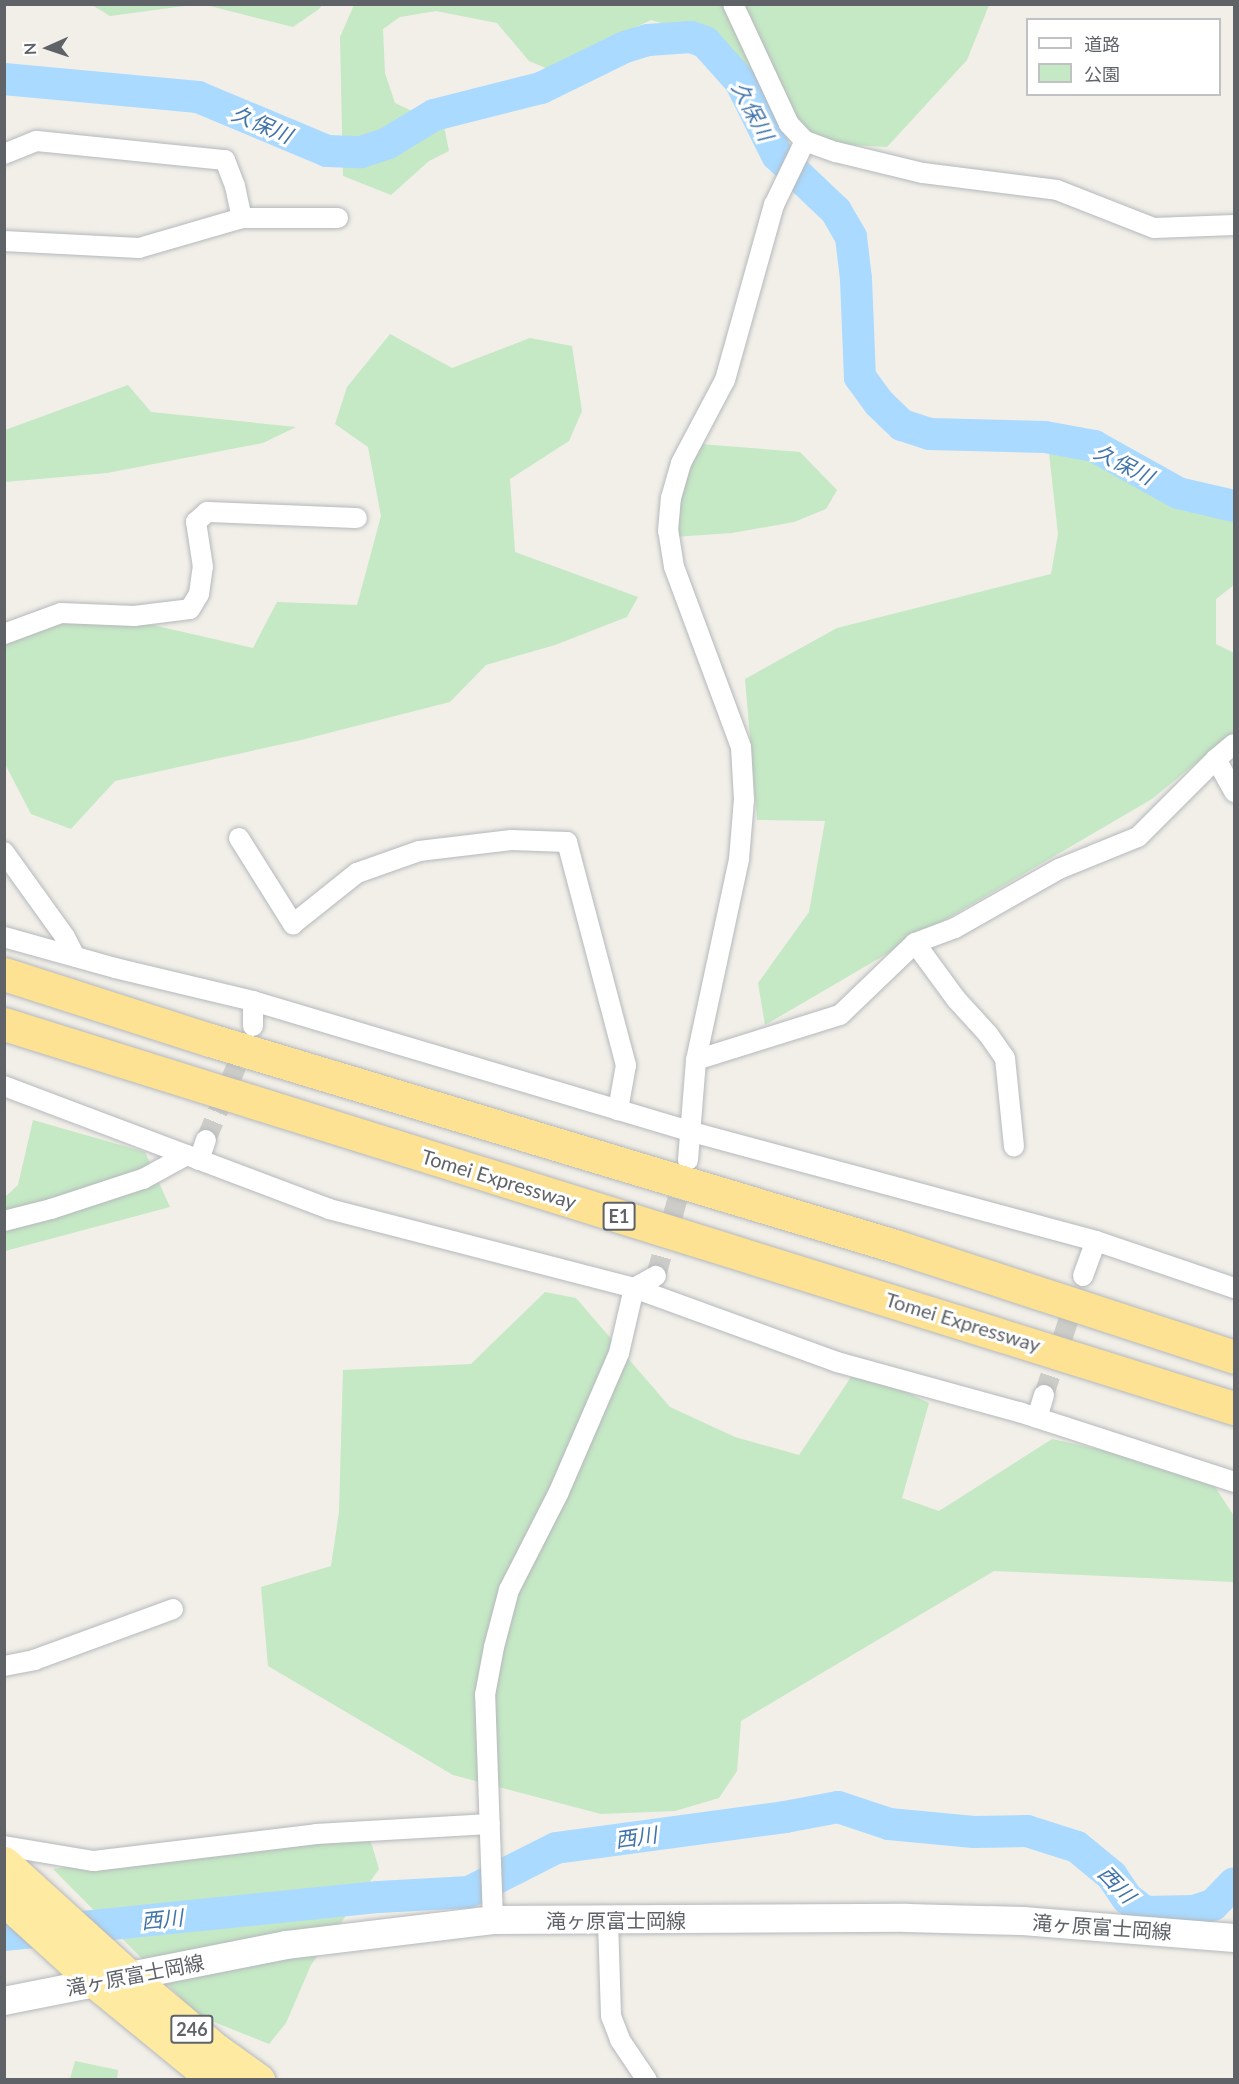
<!DOCTYPE html>
<meta charset="utf-8">
<style>
body{margin:0}
#map{position:relative;width:1239px;height:2084px;overflow:hidden;background:#f1efe8;font-family:Lato,"Noto Sans JP",sans-serif}
div>[style]{position:absolute}
.green>*{inset:0;background:#c5e8c5}
.river>*{height:32px;margin:-16px;padding:0 16px;transform-origin:16px;border-radius:16px;background:#aadaff}
.minor-tunnel>*{height:20px;margin-top:-10px;transform-origin:0;background:repeating-linear-gradient(90deg,#ccccc8 0 20px,transparent 0 30px)}
.roads{filter:drop-shadow(0 0 2px #b5b8bc) drop-shadow(0 0 2px #b5b8bc)}
.minor>*{height:20px;margin:-10px;padding:0 10px;transform-origin:10px;border-radius:10px;background:#fff}
.secondary>*{height:28px;margin:-14px;padding:0 14px;transform-origin:14px;border-radius:14px;background:#fff}
.trunk>*{height:33px;margin:-16.5px;padding:0 16.5px;transform-origin:16.5px;border-radius:16.5px;background:#feeaa1}
.motorway>*{height:33px;margin:-16.5px;padding:0 16.5px;transform-origin:16.5px;border-radius:16.5px;background:#fde293}
span{translate:-50% -50%;white-space:nowrap;text-align:center;line-height:1.15;-webkit-text-stroke:6px #fff;paint-order:stroke}
.shield-label span{padding:2px 4px;background:#fff;border:2px solid;border-radius:4px;-webkit-text-stroke-width:0}
.shield-label{font-size:18px;color:#5f6368;font-weight:700}
.street-label{font-size:20px;color:#5f6368}
.water-label{font-size:21px;color:#4174aa;font-style:italic}
.frame{position:absolute;inset:0;border:6px solid #5f6368;pointer-events:none}
.legend{position:absolute;left:1026px;top:18px;width:195px;height:78px;box-sizing:border-box;background:#fff;border:2px solid #bfc1c3;margin:0;padding:8px 10px;list-style:none;font-size:18px;color:#5f6368}
.legend li{display:flex;align-items:center;gap:12px;height:30px}
.legend b{width:30px;border:2px solid #bfc1c3}
.north{position:absolute;left:18px;top:18px;width:60px;height:60px;-webkit-text-stroke:4px #fff;paint-order:stroke;rotate:267deg;font-size:16px;font-weight:700;line-height:24px;text-align:center;color:#5f6368}
.north::after{content:'';display:block;margin:auto;width:21px;height:27px;background:#5f6368;clip-path:polygon(50% 0,100% 100%,50% 72%,0 100%)}
</style>
<div id="map">
<div class="green">
<div style="clip-path:polygon(92px 5px,192px 5px,110px 16px)"></div>
<div style="clip-path:polygon(206px 5px,322px 5px,319px 9px,293px 27px)"></div>
<div style="clip-path:polygon(354px 5px,989px 5px,967px 60px,887px 147px,783px 141px,695px 33px,651px 20px,548px 69px,529px 61px,497px 23px,436px 11px,400px 17px,383px 29px,385px 73px,395px 103px,444px 126px,449px 151px,429px 161px,391px 195px,343px 176px,340px 37px)"></div>
<div style="clip-path:polygon(390px 334px,452px 368px,530px 338px,572px 346px,582px 411px,569px 441px,510px 479px,515px 552px,638px 597px,627px 617px,555px 645px,486px 665px,450px 702px,301px 740px,115px 781px,71px 829px,31px 814px,5px 764px,5px 639px,39px 609px,109px 615px,253px 648px,277px 602px,357px 605px,381px 516px,368px 447px,335px 424px,347px 387px)"></div>
<div style="clip-path:polygon(128px 385px,151px 412px,296px 427px,263px 443px,107px 473px,5px 482px,5px 430px)"></div>
<div style="clip-path:polygon(1074px 443px,1234px 505px,1234px 585px,1216px 599px,1216px 644px,1234px 653px,1234px 737px,1212px 750px,1152px 799px,765px 1025px,758px 983px,809px 912px,825px 821px,757px 820px,745px 679px,837px 628px,1051px 574px,1058px 534px,1049px 453px)"></div>
<div style="clip-path:polygon(700px 444px,800px 452px,837px 490px,826px 509px,794px 522px,732px 533px,673px 537px,671px 498px)"></div>
<div style="clip-path:polygon(33px 1120px,145px 1152px,170px 1207px,5px 1251px,5px 1197px,18px 1185px)"></div>
<div style="clip-path:polygon(545px 1292px,576px 1298px,670px 1407px,735px 1437px,799px 1455px,857px 1368px,929px 1403px,902px 1498px,939px 1511px,1052px 1439px,1206px 1473px,1234px 1516px,1234px 1582px,994px 1571px,741px 1721px,737px 1771px,719px 1798px,675px 1811px,601px 1814px,453px 1775px,268px 1666px,261px 1587px,331px 1566px,339px 1512px,343px 1370px,471px 1364px)"></div>
<div style="clip-path:polygon(365px 1822px,379px 1869px,311px 1965px,286px 2023px,269px 2044px,199px 2016px,53px 1869px)"></div>
<div style="clip-path:polygon(75px 2061px,118px 2070px,117px 2079px,70px 2079px)"></div>
</div>
<div class="river">
<div style="left:4px;top:79px;width:195px;rotate:5.3deg"></div>
<div style="left:198px;top:97px;width:140px;rotate:22.7deg"></div>
<div style="left:327px;top:151px;width:34px;rotate:2deg"></div>
<div style="left:361px;top:152px;width:28px;rotate:-18deg"></div>
<div style="left:388px;top:143px;width:54px;rotate:-31.3deg"></div>
<div style="left:434px;top:115px;width:110px;rotate:-14.2deg"></div>
<div style="left:541px;top:88px;width:93px;rotate:-26deg"></div>
<div style="left:625px;top:47px;width:24px;rotate:-17deg"></div>
<div style="left:648px;top:40px;width:43px;rotate:-4deg"></div>
<div style="left:691px;top:37px;width:15px;rotate:20deg"></div>
<div style="left:705px;top:42px;width:52px;rotate:48.1deg"></div>
<div style="left:740px;top:81px;width:83px;rotate:63.4deg"></div>
<div style="left:777px;top:155px;width:81px;rotate:43.5deg"></div>
<div style="left:836px;top:211px;width:30px;rotate:60deg"></div>
<div style="left:851px;top:237px;width:42px;rotate:83.2deg"></div>
<div style="left:856px;top:279px;width:98px;rotate:87.7deg"></div>
<div style="left:860px;top:377px;width:32px;rotate:54deg"></div>
<div style="left:879px;top:403px;width:32px;rotate:44deg"></div>
<div style="left:902px;top:425px;width:29px;rotate:18deg"></div>
<div style="left:930px;top:434px;width:115px;rotate:1.5deg"></div>
<div style="left:1045px;top:437px;width:50px;rotate:10.4deg"></div>
<div style="left:1094px;top:446px;width:96px;rotate:29.2deg"></div>
<div style="left:1178px;top:493px;width:57px;rotate:13.1deg"></div>
<div style="left:4px;top:1935px;width:377px;rotate:-5.8deg"></div>
<div style="left:379px;top:1897px;width:90px;rotate:-3.2deg"></div>
<div style="left:469px;top:1892px;width:97px;rotate:-26.8deg"></div>
<div style="left:556px;top:1848px;width:231px;rotate:-7.7deg"></div>
<div style="left:785px;top:1817px;width:54px;rotate:-10.7deg"></div>
<div style="left:838px;top:1807px;width:54px;rotate:18.4deg"></div>
<div style="left:889px;top:1824px;width:85px;rotate:5.4deg"></div>
<div style="left:974px;top:1832px;width:53px;rotate:-1.1deg"></div>
<div style="left:1027px;top:1831px;width:52px;rotate:17.7deg"></div>
<div style="left:1077px;top:1847px;width:45px;rotate:39.6deg"></div>
<div style="left:1112px;top:1876px;width:27px;rotate:56deg"></div>
<div style="left:1127px;top:1898px;width:23px;rotate:38deg"></div>
<div style="left:1145px;top:1912px;width:49px;rotate:-1.2deg"></div>
<div style="left:1194px;top:1911px;width:20px;rotate:-18deg"></div>
<div style="left:1213px;top:1905px;width:30px;rotate:-46deg"></div>
</div>
<div class="minor-tunnel">
<div style="left:206px;top:1140px;width:105px;rotate:-67.6deg"></div>
<div style="left:656px;top:1276px;width:108px;rotate:-74.4deg"></div>
<div style="left:1044px;top:1395px;width:125px;rotate:-71.9deg"></div>
</div>
<div class="roads">
<div class="minor">
<div style="left:733px;top:4px;width:132px;rotate:65deg"></div>
<div style="left:789px;top:124px;width:23px;rotate:47deg"></div>
<div style="left:805px;top:141px;width:33px;rotate:20deg"></div>
<div style="left:836px;top:152px;width:89px;rotate:13.6deg"></div>
<div style="left:923px;top:173px;width:135px;rotate:7.2deg"></div>
<div style="left:1057px;top:190px;width:104px;rotate:21.4deg"></div>
<div style="left:1154px;top:228px;width:80px;rotate:-2.1deg"></div>
<div style="left:4px;top:154px;width:35px;rotate:-22deg"></div>
<div style="left:37px;top:141px;width:189px;rotate:5.8deg"></div>
<div style="left:225px;top:160px;width:28px;rotate:69deg"></div>
<div style="left:235px;top:186px;width:33px;rotate:78deg"></div>
<div style="left:4px;top:241px;width:135px;rotate:3deg"></div>
<div style="left:139px;top:248px;width:107px;rotate:-16.2deg"></div>
<div style="left:242px;top:218px;width:96px"></div>
<div style="left:4px;top:634px;width:61px;rotate:-20.2deg"></div>
<div style="left:61px;top:613px;width:73px;rotate:2.4deg"></div>
<div style="left:134px;top:616px;width:56px;rotate:-7.1deg"></div>
<div style="left:190px;top:609px;width:17px;rotate:-59deg"></div>
<div style="left:199px;top:594px;width:27px;rotate:-82deg"></div>
<div style="left:203px;top:567px;width:46px;rotate:-98.8deg"></div>
<div style="left:196px;top:522px;width:15px;rotate:-42deg"></div>
<div style="left:207px;top:512px;width:150px;rotate:2.3deg"></div>
<div style="left:1216px;top:759px;width:38px;rotate:61deg"></div>
<div style="left:239px;top:838px;width:102px;rotate:57.9deg"></div>
<div style="left:293px;top:924px;width:82px;rotate:-38.6deg"></div>
<div style="left:357px;top:873px;width:66px;rotate:-19.5deg"></div>
<div style="left:419px;top:851px;width:93px;rotate:-6.8deg"></div>
<div style="left:511px;top:840px;width:56px;rotate:2deg"></div>
<div style="left:567px;top:842px;width:231px;rotate:75.2deg"></div>
<div style="left:626px;top:1065px;width:46px;rotate:100.1deg"></div>
<div style="left:4px;top:852px;width:105px;rotate:54.3deg"></div>
<div style="left:65px;top:937px;width:22px;rotate:63deg"></div>
<div style="left:4px;top:937px;width:115px;rotate:15.6deg"></div>
<div style="left:115px;top:968px;width:142px;rotate:13.4deg"></div>
<div style="left:253px;top:1001px;width:458px;rotate:16.6deg"></div>
<div style="left:692px;top:1132px;width:418px;rotate:15.1deg"></div>
<div style="left:1096px;top:1241px;width:146px;rotate:18.8deg"></div>
<div style="left:915px;top:943px;width:69px;rotate:53.8deg"></div>
<div style="left:956px;top:999px;width:47px;rotate:47.6deg"></div>
<div style="left:988px;top:1034px;width:29px;rotate:55deg"></div>
<div style="left:1005px;top:1058px;width:89px;rotate:84.2deg"></div>
<div style="left:253px;top:1001px;width:25px;rotate:90deg"></div>
<div style="left:696px;top:1060px;width:151px;rotate:-17.4deg"></div>
<div style="left:840px;top:1015px;width:104px;rotate:-43.8deg"></div>
<div style="left:915px;top:943px;width:43px;rotate:-20.6deg"></div>
<div style="left:955px;top:928px;width:120px;rotate:-29.6deg"></div>
<div style="left:1059px;top:869px;width:85px;rotate:-22.1deg"></div>
<div style="left:1138px;top:837px;width:110px;rotate:-45deg"></div>
<div style="left:1216px;top:759px;width:23px;rotate:-40deg"></div>
<div style="left:4px;top:1086px;width:347px;rotate:20.7deg"></div>
<div style="left:329px;top:1209px;width:315px;rotate:14.5deg"></div>
<div style="left:634px;top:1288px;width:216px;rotate:20deg"></div>
<div style="left:837px;top:1362px;width:189px;rotate:15.4deg"></div>
<div style="left:1019px;top:1412px;width:226px;rotate:18deg"></div>
<div style="left:199px;top:1160px;width:21px;rotate:-71deg"></div>
<div style="left:688px;top:1160px;width:100px;rotate:-85.4deg"></div>
<div style="left:696px;top:1060px;width:206px;rotate:-77.9deg"></div>
<div style="left:739px;top:859px;width:59px;rotate:-85.2deg"></div>
<div style="left:744px;top:800px;width:53px;rotate:-93.2deg"></div>
<div style="left:741px;top:747px;width:192px;rotate:-110.4deg"></div>
<div style="left:674px;top:567px;width:36px;rotate:-99deg"></div>
<div style="left:668px;top:531px;width:33px;rotate:-85deg"></div>
<div style="left:671px;top:498px;width:36px;rotate:-74deg"></div>
<div style="left:681px;top:463px;width:94px;rotate:-62.1deg"></div>
<div style="left:725px;top:380px;width:182px;rotate:-74.4deg"></div>
<div style="left:774px;top:205px;width:71px;rotate:-64.2deg"></div>
<div style="left:4px;top:1221px;width:49px;rotate:-14.3deg"></div>
<div style="left:51px;top:1209px;width:97px;rotate:-18.1deg"></div>
<div style="left:143px;top:1179px;width:50px;rotate:-28.6deg"></div>
<div style="left:1083px;top:1276px;width:37px;rotate:-70deg"></div>
<div style="left:1037px;top:1418px;width:24px;rotate:-73deg"></div>
<div style="left:4px;top:1666px;width:31px;rotate:-11deg"></div>
<div style="left:34px;top:1660px;width:148px;rotate:-20.1deg"></div>
<div style="left:4px;top:1846px;width:91px;rotate:9.5deg"></div>
<div style="left:94px;top:1861px;width:224px;rotate:-6.9deg"></div>
<div style="left:316px;top:1834px;width:174px;rotate:-3.3deg"></div>
<div style="left:493px;top:1920px;width:225px;rotate:-92deg"></div>
<div style="left:485px;top:1695px;width:49px;rotate:-79.4deg"></div>
<div style="left:494px;top:1647px;width:59px;rotate:-75.3deg"></div>
<div style="left:509px;top:1590px;width:108px;rotate:-63deg"></div>
<div style="left:558px;top:1494px;width:154px;rotate:-66.6deg"></div>
<div style="left:619px;top:1353px;width:67px;rotate:-77deg"></div>
<div style="left:634px;top:1288px;width:25px;rotate:-29deg"></div>
<div style="left:608px;top:1920px;width:96px;rotate:88.2deg"></div>
<div style="left:611px;top:2016px;width:26px;rotate:69deg"></div>
<div style="left:620px;top:2040px;width:48px;rotate:56deg"></div>
</div>
<div class="secondary">
<div style="left:4px;top:2001px;width:288px;rotate:-11.2deg"></div>
<div style="left:287px;top:1945px;width:208px;rotate:-6.9deg"></div>
<div style="left:493px;top:1920px;width:414px;rotate:-0.3deg"></div>
<div style="left:907px;top:1918px;width:116px;rotate:1.5deg"></div>
<div style="left:1023px;top:1921px;width:212px;rotate:4.6deg"></div>
</div>
<div class="trunk">
<div style="left:4px;top:1863px;width:168px;rotate:42.3deg"></div>
<div style="left:128px;top:1976px;width:115px;rotate:40.1deg"></div>
<div style="left:216px;top:2050px;width:52px;rotate:35.5deg"></div>
<div style="left:4px;top:1899px;width:122px;rotate:42.3deg"></div>
<div style="left:94px;top:1981px;width:156px;rotate:39.3deg"></div>
</div>
<div class="motorway">
<div style="left:4px;top:974px;width:216px;rotate:17.8deg"></div>
<div style="left:210px;top:1040px;width:715px;rotate:16.74deg"></div>
<div style="left:895px;top:1246px;width:357px;rotate:18.1deg"></div>
<div style="left:4px;top:1024px;width:1289px;rotate:17.34deg"></div>
</div>
</div>
<div class="shield-label">
<span style="left:619px;top:1216px">E1</span>
<span style="left:192px;top:2029px">246</span>
</div>
<div class="street-label">
<span style="left:499px;top:1179px;rotate:17deg">Tomei Expressway</span>
<span style="left:963px;top:1322px;rotate:17deg">Tomei Expressway</span>
<span style="left:616px;top:1920px">滝ヶ原富士岡線</span>
<span style="left:1102px;top:1927px;rotate:4deg">滝ヶ原富士岡線</span>
<span style="left:135px;top:1975px;rotate:-11deg">滝ヶ原富士岡線</span>
</div>
<div class="water-label">
<span style="left:753px;top:111px;rotate:62deg">久保川</span>
<span style="left:262px;top:124px;rotate:23deg">久保川</span>
<span style="left:1124px;top:464px;rotate:27deg">久保川</span>
<span style="left:636px;top:1837px;rotate:-8deg">西川</span>
<span style="left:1117px;top:1884px;rotate:46deg">西川</span>
<span style="left:162px;top:1919px;rotate:-6deg">西川</span>
</div>
<div class="frame"></div>
<ul class="legend">
<li><b style="height:8px;background:#fff"></b>道路</li>
<li><b style="height:16px;background:#c5e8c5"></b>公園</li>
</ul>
<div class="north">N</div>
</div>
